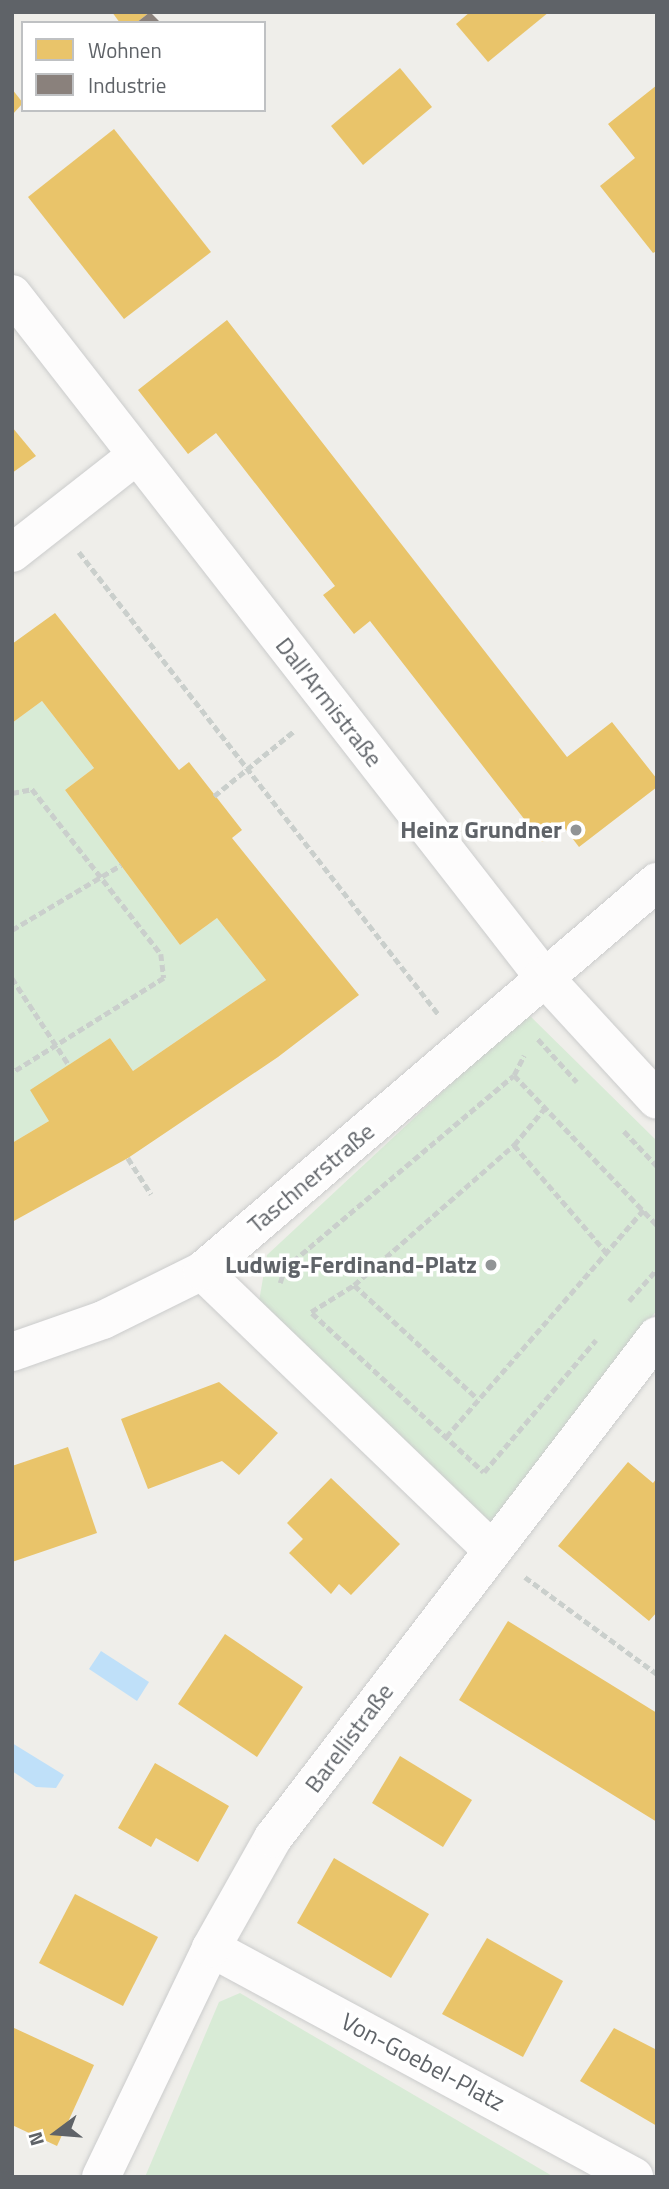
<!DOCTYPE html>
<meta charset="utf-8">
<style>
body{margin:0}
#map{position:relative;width:669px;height:2189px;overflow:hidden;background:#efeeea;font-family:"Titillium Web",sans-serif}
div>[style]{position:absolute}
.green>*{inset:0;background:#d8ebd6}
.water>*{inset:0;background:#bfe0f9}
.homes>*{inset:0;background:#e9c46a}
.industry>*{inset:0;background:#8a817c}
.path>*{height:4.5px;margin-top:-2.25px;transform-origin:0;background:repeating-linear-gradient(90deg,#cacfcc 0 7px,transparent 0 10.5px)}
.roads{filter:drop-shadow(0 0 2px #cbcccc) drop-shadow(0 0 2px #cbcccc)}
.street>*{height:38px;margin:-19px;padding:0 19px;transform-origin:19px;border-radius:19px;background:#fdfcfc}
.dots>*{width:19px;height:19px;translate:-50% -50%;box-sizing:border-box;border:4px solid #fff;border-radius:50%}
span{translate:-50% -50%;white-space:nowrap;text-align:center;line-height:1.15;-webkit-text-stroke:7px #fff;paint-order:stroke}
.street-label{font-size:24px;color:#5f6368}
.poi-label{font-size:24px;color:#5f6368;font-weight:700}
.right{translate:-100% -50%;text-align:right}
.frame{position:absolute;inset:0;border:14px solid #5f6368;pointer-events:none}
.legend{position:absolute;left:21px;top:21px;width:245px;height:91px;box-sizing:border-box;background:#fff;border:2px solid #bfc1c3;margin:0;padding:9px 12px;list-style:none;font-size:21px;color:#5f6368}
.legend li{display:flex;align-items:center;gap:14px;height:35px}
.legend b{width:35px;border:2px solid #bfc1c3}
.north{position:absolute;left:21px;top:2098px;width:70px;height:70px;-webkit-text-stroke:5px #fff;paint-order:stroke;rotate:254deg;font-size:19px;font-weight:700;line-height:28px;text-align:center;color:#5f6368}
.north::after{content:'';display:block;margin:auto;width:24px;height:32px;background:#5f6368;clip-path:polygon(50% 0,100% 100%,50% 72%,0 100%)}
</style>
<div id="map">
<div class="green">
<div style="clip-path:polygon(42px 701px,94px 768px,65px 790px,180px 945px,217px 918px,266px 980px,133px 1071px,110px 1038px,69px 1065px,49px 1121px,12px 1143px,12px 723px)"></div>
<div style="clip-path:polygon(527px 1013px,657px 1141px,657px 1310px,490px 1525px,258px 1307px,267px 1255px)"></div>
<div style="clip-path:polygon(240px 1993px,554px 2177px,145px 2177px,219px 2002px)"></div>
</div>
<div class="water">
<div style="clip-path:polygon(101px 1651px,149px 1682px,137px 1701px,89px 1669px)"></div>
<div style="clip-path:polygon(12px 1743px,64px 1775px,56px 1788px,36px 1787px,12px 1771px)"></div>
</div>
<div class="homes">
<div style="clip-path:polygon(112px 12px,150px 12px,136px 23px,120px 23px)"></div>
<div style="clip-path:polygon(470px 12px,549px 12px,488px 62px,456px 24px)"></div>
<div style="clip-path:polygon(400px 68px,432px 107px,363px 165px,331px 126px)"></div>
<div style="clip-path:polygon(657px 85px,657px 251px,653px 253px,600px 186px,635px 158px,608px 124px)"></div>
<div style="clip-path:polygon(12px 89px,23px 103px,12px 115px)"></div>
<div style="clip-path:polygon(114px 129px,211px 252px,124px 319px,28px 197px)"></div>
<div style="clip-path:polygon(227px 320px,567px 757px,612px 722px,657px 779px,657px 787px,579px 847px,563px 826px,542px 842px,370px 621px,354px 634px,323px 595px,335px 586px,216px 433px,188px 454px,138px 390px)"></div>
<div style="clip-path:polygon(12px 427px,36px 456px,12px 473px)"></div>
<div style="clip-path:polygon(55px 613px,179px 770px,189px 762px,242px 830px,232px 838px,359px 995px,278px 1057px,128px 1158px,12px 1222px,12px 1143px,49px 1121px,30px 1090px,110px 1038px,133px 1071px,266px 980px,217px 918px,180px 945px,65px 790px,94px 768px,42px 701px,12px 723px,12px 644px)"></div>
<div style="clip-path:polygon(219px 1382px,278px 1433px,239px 1475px,222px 1461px,148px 1489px,121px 1419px)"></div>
<div style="clip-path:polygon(68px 1447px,97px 1533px,12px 1562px,12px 1466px)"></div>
<div style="clip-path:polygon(628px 1462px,653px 1483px,657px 1478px,657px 1612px,649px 1621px,558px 1546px)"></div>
<div style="clip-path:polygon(331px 1478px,400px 1544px,351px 1595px,339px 1584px,331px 1594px,289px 1553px,303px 1539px,287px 1523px)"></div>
<div style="clip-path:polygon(508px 1621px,657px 1713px,657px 1822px,459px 1700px)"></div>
<div style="clip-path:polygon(225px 1634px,303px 1687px,257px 1757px,178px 1704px)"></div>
<div style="clip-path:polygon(400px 1756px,472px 1800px,443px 1847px,372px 1803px)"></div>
<div style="clip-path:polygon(155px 1763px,229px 1806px,198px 1862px,156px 1838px,151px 1847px,118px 1828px)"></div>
<div style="clip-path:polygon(334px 1858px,429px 1914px,391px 1978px,297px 1923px)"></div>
<div style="clip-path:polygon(75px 1894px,158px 1937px,123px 2006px,39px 1963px)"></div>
<div style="clip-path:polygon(487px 1938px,563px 1981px,523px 2057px,442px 2014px)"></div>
<div style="clip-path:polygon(12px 2027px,94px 2065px,57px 2146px,12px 2125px)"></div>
<div style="clip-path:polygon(614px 2028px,657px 2050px,657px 2126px,580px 2081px)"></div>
</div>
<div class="industry">
<div style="clip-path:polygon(150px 12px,161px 23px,136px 23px)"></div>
</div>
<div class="path">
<div style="left:79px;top:552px;width:586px;rotate:52.13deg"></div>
<div style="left:12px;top:793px;width:20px;rotate:-11deg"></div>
<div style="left:32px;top:789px;width:209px;rotate:52deg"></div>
<div style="left:161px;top:954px;width:24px;rotate:83deg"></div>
<div style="left:164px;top:978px;width:179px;rotate:148deg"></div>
<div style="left:214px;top:796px;width:103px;rotate:-39.1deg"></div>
<div style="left:12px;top:930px;width:127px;rotate:-30.8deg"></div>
<div style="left:12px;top:978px;width:104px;rotate:56.8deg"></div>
<div style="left:538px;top:1039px;width:58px;rotate:47.8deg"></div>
<div style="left:514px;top:1075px;width:22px;rotate:-63deg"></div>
<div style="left:624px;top:1131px;width:48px;rotate:46.7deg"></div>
<div style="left:514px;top:1145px;width:141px;rotate:49.3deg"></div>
<div style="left:128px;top:1158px;width:43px;rotate:57.4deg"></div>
<div style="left:280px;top:1283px;width:16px;rotate:-72deg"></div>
<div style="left:285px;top:1268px;width:299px;rotate:-40.1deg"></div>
<div style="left:514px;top:1075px;width:207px;rotate:46.4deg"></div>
<div style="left:354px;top:1285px;width:168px;rotate:42.6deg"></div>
<div style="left:629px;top:1301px;width:43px;rotate:-48.8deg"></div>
<div style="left:311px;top:1312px;width:51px;rotate:-32.1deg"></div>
<div style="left:354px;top:1285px;width:213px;rotate:-41.2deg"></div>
<div style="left:514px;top:1145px;width:47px;rotate:-50.2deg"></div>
<div style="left:312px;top:1313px;width:234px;rotate:42.8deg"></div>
<div style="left:484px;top:1472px;width:173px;rotate:-49.7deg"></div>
<div style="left:446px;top:1437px;width:301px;rotate:-49deg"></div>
<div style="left:525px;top:1577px;width:164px;rotate:36.3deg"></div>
</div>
<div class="roads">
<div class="street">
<div style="left:12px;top:294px;width:864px;rotate:52.1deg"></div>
<div style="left:543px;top:976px;width:168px;rotate:47.4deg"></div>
<div style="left:12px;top:553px;width:159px;rotate:-38.1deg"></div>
<div style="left:202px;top:1271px;width:402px;rotate:43.9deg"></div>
<div style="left:12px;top:1352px;width:96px;rotate:-19.4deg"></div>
<div style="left:103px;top:1320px;width:110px;rotate:-26.3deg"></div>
<div style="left:202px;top:1271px;width:599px;rotate:-40.53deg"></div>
<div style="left:211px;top:1948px;width:481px;rotate:28.4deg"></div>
<div style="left:101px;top:2177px;width:254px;rotate:-64.3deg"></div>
<div style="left:211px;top:1948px;width:126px;rotate:-60.6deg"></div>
<div style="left:273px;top:1838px;width:632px;rotate:-52.59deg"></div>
</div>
</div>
<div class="dots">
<div style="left:576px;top:830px;background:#919496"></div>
<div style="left:491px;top:1265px;background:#919496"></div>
</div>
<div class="street-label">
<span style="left:329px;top:702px;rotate:52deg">Dall'Armistraße</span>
<span style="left:311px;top:1178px;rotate:-40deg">Taschnerstraße</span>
<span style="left:349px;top:1738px;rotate:-53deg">Barellistraße</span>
<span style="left:423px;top:2062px;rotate:28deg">Von-Goebel-Platz</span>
</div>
<div class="poi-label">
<span class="right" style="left:562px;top:830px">Heinz Grundner</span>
<span class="right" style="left:477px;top:1265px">Ludwig-Ferdinand-Platz</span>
</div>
<div class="frame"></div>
<ul class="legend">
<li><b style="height:19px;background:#e9c46a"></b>Wohnen</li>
<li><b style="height:19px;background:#8a817c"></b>Industrie</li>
</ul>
<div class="north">N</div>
</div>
